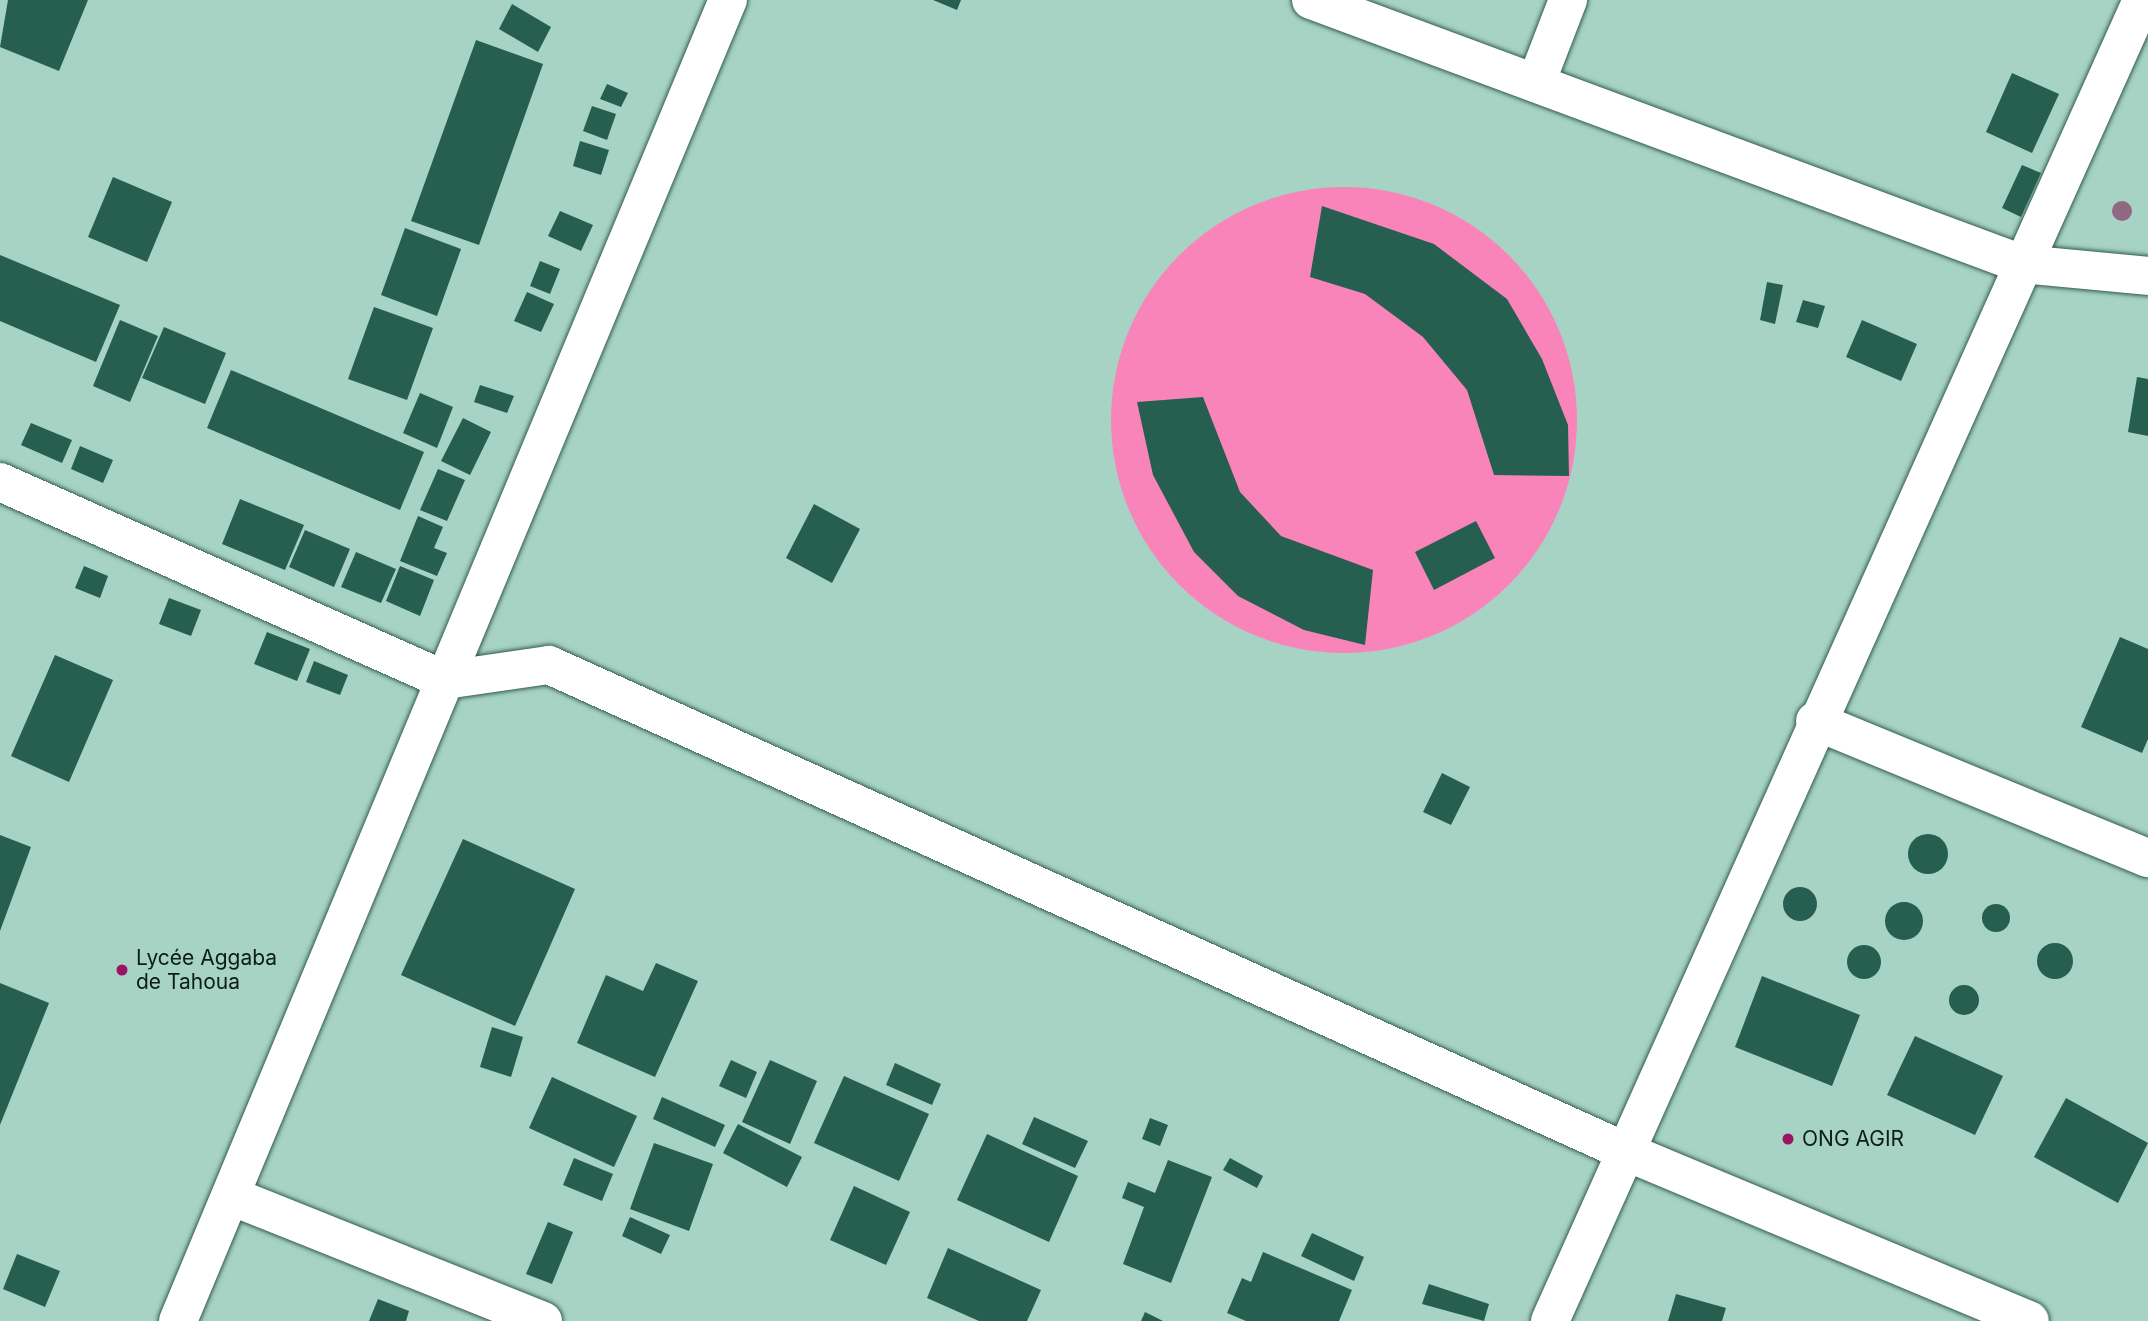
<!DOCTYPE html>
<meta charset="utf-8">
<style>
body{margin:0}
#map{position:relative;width:2148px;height:1321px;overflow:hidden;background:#a6d3c4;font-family:Inter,sans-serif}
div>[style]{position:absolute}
.green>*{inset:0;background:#f984ba}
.round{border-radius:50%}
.building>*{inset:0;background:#265f4f}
.roads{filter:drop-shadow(0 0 2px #335c4f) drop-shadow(0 0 2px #335c4f)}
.minor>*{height:38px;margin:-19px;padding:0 19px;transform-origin:19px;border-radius:19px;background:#fff}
.trees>*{width:20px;height:20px;margin:-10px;border-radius:50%;background:#916784}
.dots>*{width:19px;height:19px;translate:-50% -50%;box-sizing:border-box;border:4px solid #a6d3c4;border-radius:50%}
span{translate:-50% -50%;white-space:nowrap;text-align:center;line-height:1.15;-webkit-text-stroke:7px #a6d3c4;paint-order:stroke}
.poi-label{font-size:21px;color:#0c1d18}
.left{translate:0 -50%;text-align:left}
</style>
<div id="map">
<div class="green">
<div class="round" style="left:1111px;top:187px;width:466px;height:466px"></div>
</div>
<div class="building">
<div style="clip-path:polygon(8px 0,88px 0,59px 71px,0 47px)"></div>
<div style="clip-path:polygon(933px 0,961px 0,957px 10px)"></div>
<div style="clip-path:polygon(512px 4px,551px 27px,538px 52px,499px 29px)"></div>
<div style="clip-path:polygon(476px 40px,543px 64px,479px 245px,411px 221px)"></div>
<div style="clip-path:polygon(2012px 73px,2059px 94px,2032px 153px,1986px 132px)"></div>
<div style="clip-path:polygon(607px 84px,628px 93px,621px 107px,600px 99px)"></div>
<div style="clip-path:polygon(592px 106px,616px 114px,607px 140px,583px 131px)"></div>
<div style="clip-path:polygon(580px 141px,609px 150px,601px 175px,573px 166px)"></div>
<div style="clip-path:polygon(2022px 165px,2041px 173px,2021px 217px,2002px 208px)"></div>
<div style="clip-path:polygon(113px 177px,172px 202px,147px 262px,88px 237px)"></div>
<div style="clip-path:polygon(1322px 206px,1434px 244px,1507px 299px,1542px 359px,1568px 425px,1569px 476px,1494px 475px,1467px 390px,1423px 337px,1365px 294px,1310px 277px)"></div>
<div style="clip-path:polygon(560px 211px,593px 225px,581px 251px,548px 236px)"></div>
<div style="clip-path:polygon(405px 228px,461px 249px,437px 316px,381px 295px)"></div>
<div style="clip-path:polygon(0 255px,120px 305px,96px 362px,0 321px)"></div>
<div style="clip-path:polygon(540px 261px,560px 269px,550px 294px,530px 286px)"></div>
<div style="clip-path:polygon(1767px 282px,1783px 285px,1775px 324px,1760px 320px)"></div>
<div style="clip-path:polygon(527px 292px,554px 304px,541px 332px,514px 321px)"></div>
<div style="clip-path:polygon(1803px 300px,1825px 306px,1818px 328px,1796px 322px)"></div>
<div style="clip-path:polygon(374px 307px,433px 328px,407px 400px,348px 379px)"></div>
<div style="clip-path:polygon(120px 320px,158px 336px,130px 402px,93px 386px)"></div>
<div style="clip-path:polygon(1862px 320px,1917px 344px,1901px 381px,1846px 357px)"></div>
<div style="clip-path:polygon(164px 327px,226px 353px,205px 404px,142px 378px)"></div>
<div style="clip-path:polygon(231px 370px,424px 452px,400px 510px,207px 428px)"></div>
<div style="clip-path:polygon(2137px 377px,2148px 379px,2148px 436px,2128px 432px)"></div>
<div style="clip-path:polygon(480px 385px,514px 396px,507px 413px,474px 402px)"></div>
<div style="clip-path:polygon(420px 393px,453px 407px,437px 448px,403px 433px)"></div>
<div style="clip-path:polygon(1203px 397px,1240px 492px,1281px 536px,1373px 570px,1365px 645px,1304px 630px,1238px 596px,1194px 552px,1153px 475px,1137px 402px)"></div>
<div style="clip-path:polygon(463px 418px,491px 432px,470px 475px,441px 461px)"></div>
<div style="clip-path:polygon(31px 423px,72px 440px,62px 463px,21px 445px)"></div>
<div style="clip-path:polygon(80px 446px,113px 460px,103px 483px,71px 469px)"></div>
<div style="clip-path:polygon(438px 469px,465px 480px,447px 521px,420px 510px)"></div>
<div style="clip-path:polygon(240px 499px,304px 525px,285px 570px,222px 544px)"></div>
<div style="clip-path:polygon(814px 504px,860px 529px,832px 583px,786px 558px)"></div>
<div style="clip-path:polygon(418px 516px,443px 527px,434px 548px,447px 553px,437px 576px,400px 561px)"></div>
<div style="clip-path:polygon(1476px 521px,1495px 558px,1434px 590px,1415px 552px)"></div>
<div style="clip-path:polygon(305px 530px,350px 549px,334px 587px,289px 567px)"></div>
<div style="clip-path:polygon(356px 552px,396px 569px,381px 603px,341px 587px)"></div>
<div style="clip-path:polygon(84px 566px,108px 576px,100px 598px,75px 588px)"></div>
<div style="clip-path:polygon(400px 566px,434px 580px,420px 616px,386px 601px)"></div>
<div style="clip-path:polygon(169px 598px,201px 610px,191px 636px,159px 624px)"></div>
<div style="clip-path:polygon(267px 632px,310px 649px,297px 681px,254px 664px)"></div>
<div style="clip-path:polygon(2120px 637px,2148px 649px,2148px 739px,2142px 753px,2081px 727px)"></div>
<div style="clip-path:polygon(55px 655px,113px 680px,69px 782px,11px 756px)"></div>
<div style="clip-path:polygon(314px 661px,348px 675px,340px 695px,306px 682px)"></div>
<div style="clip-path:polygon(1442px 773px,1470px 787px,1451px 825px,1423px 812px)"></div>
<div class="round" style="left:1908px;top:834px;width:40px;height:40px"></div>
<div style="clip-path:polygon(0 835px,31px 847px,0 931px)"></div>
<div style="clip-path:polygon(463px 839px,575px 889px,515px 1026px,401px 975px)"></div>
<div class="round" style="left:1783px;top:887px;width:34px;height:34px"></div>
<div class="round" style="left:1885px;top:902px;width:38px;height:38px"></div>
<div class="round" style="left:1982px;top:904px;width:28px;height:28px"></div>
<div class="round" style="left:2037px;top:943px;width:36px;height:36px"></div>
<div class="round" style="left:1847px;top:945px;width:34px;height:34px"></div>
<div style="clip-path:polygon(656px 963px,698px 981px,655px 1077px,577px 1043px,606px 975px,643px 991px)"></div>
<div style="clip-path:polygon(1762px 976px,1860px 1015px,1832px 1086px,1735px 1047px)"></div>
<div style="clip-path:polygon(0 983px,49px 1003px,0 1125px)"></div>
<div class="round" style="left:1949px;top:985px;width:30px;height:30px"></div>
<div style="clip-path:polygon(492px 1027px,523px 1037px,511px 1077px,480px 1067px)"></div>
<div style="clip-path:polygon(1915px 1036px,2003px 1076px,1975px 1135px,1887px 1095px)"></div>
<div style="clip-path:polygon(731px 1060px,757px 1072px,746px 1098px,719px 1086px)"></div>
<div style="clip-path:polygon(770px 1060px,817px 1081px,790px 1144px,742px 1122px)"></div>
<div style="clip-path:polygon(895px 1063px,941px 1084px,932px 1105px,886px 1085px)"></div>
<div style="clip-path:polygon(844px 1076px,929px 1114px,899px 1181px,814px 1143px)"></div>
<div style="clip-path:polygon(552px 1077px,637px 1116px,614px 1167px,529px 1128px)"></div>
<div style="clip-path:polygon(662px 1097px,725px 1125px,715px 1147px,653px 1119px)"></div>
<div style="clip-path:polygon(2066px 1098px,2148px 1143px,2118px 1203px,2034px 1157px)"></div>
<div style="clip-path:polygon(1034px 1117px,1088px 1141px,1075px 1168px,1022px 1144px)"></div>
<div style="clip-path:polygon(1150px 1118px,1168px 1125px,1160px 1146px,1142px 1139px)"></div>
<div style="clip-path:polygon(738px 1124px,802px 1157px,787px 1187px,723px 1153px)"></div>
<div style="clip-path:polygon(987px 1134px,1078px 1176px,1049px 1242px,957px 1200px)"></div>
<div style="clip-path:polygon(654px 1143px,713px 1164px,689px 1231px,630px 1209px)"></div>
<div style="clip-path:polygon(574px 1158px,613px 1174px,602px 1201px,563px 1185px)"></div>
<div style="clip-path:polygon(1230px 1158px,1263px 1176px,1257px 1188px,1223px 1170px)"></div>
<div style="clip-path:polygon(1168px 1160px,1212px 1177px,1171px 1283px,1123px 1264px,1144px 1207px,1122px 1198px,1128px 1182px,1155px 1193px)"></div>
<div style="clip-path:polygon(854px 1186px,910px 1212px,886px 1265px,830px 1240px)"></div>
<div style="clip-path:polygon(630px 1217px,670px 1235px,661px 1254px,622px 1236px)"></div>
<div style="clip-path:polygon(548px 1222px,573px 1232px,552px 1284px,526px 1274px)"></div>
<div style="clip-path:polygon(1312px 1233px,1364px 1257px,1354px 1281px,1301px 1256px)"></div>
<div style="clip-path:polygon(948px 1248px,1041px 1290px,1027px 1321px,979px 1321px,927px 1298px)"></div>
<div style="clip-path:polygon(1263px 1252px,1352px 1290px,1339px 1321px,1246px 1321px,1227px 1313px,1242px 1278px,1251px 1282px)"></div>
<div style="clip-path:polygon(17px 1254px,60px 1271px,45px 1307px,3px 1289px)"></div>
<div style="clip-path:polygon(1429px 1284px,1489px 1304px,1484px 1321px,1422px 1304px)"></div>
<div style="clip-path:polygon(1676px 1294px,1726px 1308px,1722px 1321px,1668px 1321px)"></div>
<div style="clip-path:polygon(378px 1299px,409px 1311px,406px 1321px,369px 1321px)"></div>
<div style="clip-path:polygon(1145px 1312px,1163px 1321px,1141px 1321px)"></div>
</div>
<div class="roads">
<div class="minor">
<div style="left:1311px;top:0;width:758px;rotate:20.37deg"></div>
<div style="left:2022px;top:264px;width:127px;rotate:5.4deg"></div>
<div style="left:1536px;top:83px;width:89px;rotate:-68.9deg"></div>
<div style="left:0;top:482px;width:487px;rotate:24deg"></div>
<div style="left:445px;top:680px;width:105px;rotate:-8.2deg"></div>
<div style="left:549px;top:665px;width:1178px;rotate:24.32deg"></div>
<div style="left:1622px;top:1150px;width:442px;rotate:22.7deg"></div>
<div style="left:1815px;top:721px;width:360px;rotate:22.4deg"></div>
<div style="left:231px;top:1196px;width:336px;rotate:21.8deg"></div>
<div style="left:178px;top:1321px;width:1431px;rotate:-67.4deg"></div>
<div style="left:1550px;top:1321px;width:1448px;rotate:-65.86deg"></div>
</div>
</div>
<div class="trees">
<div style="left:2122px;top:211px"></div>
</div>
<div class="dots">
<div style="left:122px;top:970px;background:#9c1362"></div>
<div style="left:1788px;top:1139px;background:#9c1362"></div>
</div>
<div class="poi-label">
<span class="left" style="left:136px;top:970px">Lycée Aggaba<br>de Tahoua</span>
<span class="left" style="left:1802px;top:1139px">ONG AGIR</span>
</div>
</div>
